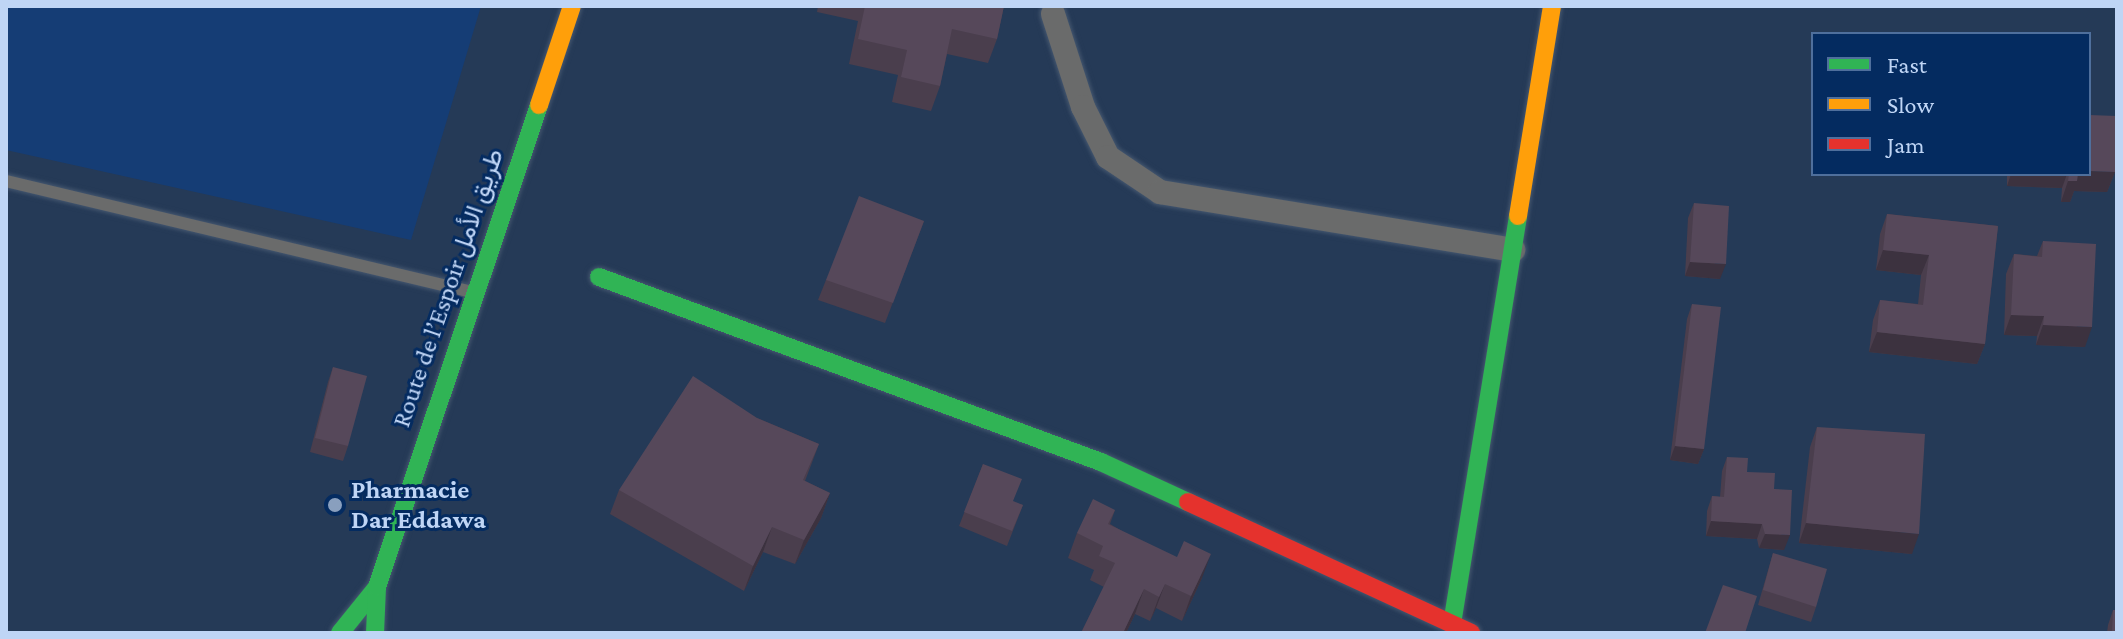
<!DOCTYPE html>
<meta charset="utf-8">
<style>
body{margin:0}
#map{position:relative;width:2123px;height:639px;overflow:hidden;background:#253a57;font-family:"Crimson Pro",Vazirmatn,serif}
div>[style]{position:absolute}
.built>*{inset:0;background:#153d75}
.roads{filter:drop-shadow(0 0 2px #45576f) drop-shadow(0 0 2px #45576f)}
.lane>*{height:12px;margin:-6px;padding:0 6px;transform-origin:6px;border-radius:6px;background:#6a6b6b}
.street>*{height:24px;margin:-12px;padding:0 12px;transform-origin:12px;border-radius:12px;background:#6a6b6b}
.fast>*{height:18px;margin:-9px;padding:0 9px;transform-origin:9px;border-radius:9px;background:#30b455}
.slow>*{height:18px;margin:-9px;padding:0 9px;transform-origin:9px;border-radius:9px;background:#ff9f0a}
.jam>*{height:18px;margin:-9px;padding:0 9px;transform-origin:9px;border-radius:9px;background:#e5322d}
.wall>*{inset:0;background:#4a3e4d}
.shaded-wall>*{inset:0;background:#3c323f}
.building>*{inset:0;background:#56485a}
.dots>*{width:22px;height:22px;translate:-50% -50%;box-sizing:border-box;border:4px solid #042b60;border-radius:50%}
span{translate:-50% -50%;white-space:nowrap;text-align:center;line-height:1.15;-webkit-text-stroke:6px #042b60;paint-order:stroke}
.street-label{font-size:26px;color:#bfd5f5}
.poi-label{font-size:26px;color:#bfd5f5;font-weight:700}
.left{translate:0 -50%;text-align:left}
.frame{position:absolute;inset:0;border:8px solid #bfd5f5;pointer-events:none}
.legend{position:absolute;left:1811px;top:32px;width:280px;height:144px;box-sizing:border-box;background:#042b60;border:2px solid #4f6f9c;margin:0;padding:10px 14px;list-style:none;font-size:24px;color:#bfd5f5}
.legend li{display:flex;align-items:center;gap:16px;height:40px}
.legend b{width:40px;border:2px solid #4f6f9c}
</style>
<div id="map">
<div class="built">
<div style="clip-path:polygon(6px 6px,481px 6px,411px 240px,6px 150px)"></div>
</div>
<div class="roads">
<div class="lane">
<div style="left:6px;top:181px;width:479px;rotate:13.4deg"></div>
</div>
<div class="street">
<div style="left:1053px;top:14px;width:98px;rotate:72.1deg"></div>
<div style="left:1083px;top:107px;width:56px;rotate:63.4deg"></div>
<div style="left:1108px;top:157px;width:63px;rotate:33.9deg"></div>
<div style="left:1160px;top:192px;width:358px;rotate:9.3deg"></div>
</div>
<div class="fast">
<div style="left:599px;top:277px;width:535px;rotate:20.23deg"></div>
<div style="left:1101px;top:462px;width:96px;rotate:24.7deg"></div>
<div style="left:1452px;top:624px;width:413px;rotate:-80.8deg"></div>
<div style="left:340px;top:633px;width:59px;rotate:-51.2deg"></div>
<div style="left:375px;top:633px;width:46px;rotate:-87.5deg"></div>
<div style="left:377px;top:587px;width:508px;rotate:-71.42deg"></div>
</div>
<div class="slow">
<div style="left:539px;top:105px;width:104px;rotate:-71.6deg"></div>
<div style="left:1518px;top:216px;width:213px;rotate:-80.8deg"></div>
</div>
<div class="jam">
<div style="left:1188px;top:502px;width:312px;rotate:24.8deg"></div>
</div>
</div>
<div class="wall">
<div style="clip-path:polygon(818px 6px,1004px 6px,997px 39px,988px 63px,947px 54px,940px 86px,931px 111px,892px 102px,898px 75px,849px 64px,858px 21px,817px 12px)"></div>
<div style="clip-path:polygon(2115px 172px,2107px 192px,2074px 191px,2070px 202px,2061px 202px,2062px 188px,2007px 186px,2007px 174px,2089px 174px)"></div>
<div style="clip-path:polygon(1694px 203px,1720px 279px,1685px 276px,1688px 218px)"></div>
<div style="clip-path:polygon(1887px 214px,1998px 226px,1985px 344px,1977px 364px,1869px 352px,1873px 320px,1880px 300px,1918px 304px,1921px 275px,1876px 270px,1880px 234px)"></div>
<div style="clip-path:polygon(924px 221px,885px 323px,818px 300px,826px 280px)"></div>
<div style="clip-path:polygon(2043px 241px,2085px 347px,2036px 345px,2037px 336px,2004px 335px,2006px 274px,2014px 254px,2037px 256px)"></div>
<div style="clip-path:polygon(1692px 304px,1704px 449px,1698px 464px,1670px 460px,1687px 319px)"></div>
<div style="clip-path:polygon(333px 367px,348px 446px,343px 461px,310px 452px,328px 382px)"></div>
<div style="clip-path:polygon(757px 418px,819px 444px,805px 481px,830px 493px,821px 518px,795px 564px,763px 552px,744px 591px,610px 514px,619px 490px)"></div>
<div style="clip-path:polygon(1817px 427px,1912px 554px,1799px 543px,1810px 447px)"></div>
<div style="clip-path:polygon(1727px 457px,1747px 472px,1774px 489px,1784px 550px,1759px 548px,1757px 539px,1706px 536px,1707px 511px,1712px 496px,1720px 497px,1722px 471px)"></div>
<div style="clip-path:polygon(983px 464px,1013px 502px,1023px 505px,1007px 546px,959px 526px)"></div>
<div style="clip-path:polygon(1115px 510px,1110px 524px,1202px 578px,1182px 621px,1156px 608px,1150px 621px,1135px 614px,1126px 633px,1081px 633px,1104px 587px,1090px 580px,1094px 570px,1068px 558px,1077px 533px)"></div>
<div style="clip-path:polygon(1773px 553px,1816px 607px,1811px 622px,1758px 605px)"></div>
<div style="clip-path:polygon(2113px 610px,2117px 633px,2107px 633px,2108px 625px)"></div>
</div>
<div class="shaded-wall">
<div style="clip-path:polygon(2089px 171px,2115px 172px,2107px 192px,2074px 191px,2070px 202px,2061px 202px,2068px 181px,2077px 174px,2089px 174px)"></div>
<div style="clip-path:polygon(2011px 174px,2067px 174px,2062px 188px,2007px 186px)"></div>
<div style="clip-path:polygon(1883px 250px,1929px 255px,1921px 275px,1876px 270px)"></div>
<div style="clip-path:polygon(1690px 262px,1726px 264px,1720px 279px,1685px 276px)"></div>
<div style="clip-path:polygon(2011px 315px,2044px 316px,2037px 336px,2004px 335px)"></div>
<div style="clip-path:polygon(2043px 325px,2092px 327px,2085px 347px,2036px 345px)"></div>
<div style="clip-path:polygon(1877px 332px,1985px 344px,1977px 364px,1869px 352px)"></div>
<div style="clip-path:polygon(1675px 446px,1704px 449px,1698px 464px,1670px 460px)"></div>
<div style="clip-path:polygon(830px 493px,821px 518px,795px 564px,804px 540px)"></div>
<div style="clip-path:polygon(1711px 521px,1762px 524px,1757px 539px,1706px 536px)"></div>
<div style="clip-path:polygon(1806px 523px,1919px 534px,1912px 554px,1799px 543px)"></div>
<div style="clip-path:polygon(772px 527px,763px 552px,744px 591px,753px 566px)"></div>
<div style="clip-path:polygon(1765px 534px,1790px 535px,1784px 550px,1759px 548px)"></div>
<div style="clip-path:polygon(1211px 554px,1202px 578px,1182px 621px,1191px 596px)"></div>
<div style="clip-path:polygon(1165px 584px,1156px 608px,1150px 621px,1159px 597px)"></div>
<div style="clip-path:polygon(1144px 589px,1135px 614px,1126px 633px,1123px 633px)"></div>
</div>
<div class="building">
<div style="clip-path:polygon(865px 6px,1004px 6px,997px 39px,952px 29px,940px 86px,901px 77px,907px 50px,858px 39px)"></div>
<div style="clip-path:polygon(2089px 115px,2117px 116px,2115px 172px,2089px 171px)"></div>
<div style="clip-path:polygon(2069px 174px,2078px 174px,2077px 181px,2068px 181px)"></div>
<div style="clip-path:polygon(859px 196px,924px 221px,893px 303px,826px 280px)"></div>
<div style="clip-path:polygon(1694px 203px,1729px 206px,1726px 264px,1690px 262px)"></div>
<div style="clip-path:polygon(1887px 214px,1998px 226px,1985px 344px,1877px 332px,1880px 300px,1923px 305px,1929px 255px,1883px 250px)"></div>
<div style="clip-path:polygon(2043px 241px,2096px 244px,2092px 327px,2043px 325px,2044px 316px,2011px 315px,2014px 254px,2042px 257px)"></div>
<div style="clip-path:polygon(1692px 304px,1721px 307px,1704px 449px,1675px 446px)"></div>
<div style="clip-path:polygon(333px 367px,367px 376px,348px 446px,315px 438px)"></div>
<div style="clip-path:polygon(693px 376px,757px 418px,819px 444px,803px 480px,830px 493px,804px 540px,772px 527px,753px 566px,619px 490px)"></div>
<div style="clip-path:polygon(1817px 427px,1925px 434px,1919px 534px,1806px 523px)"></div>
<div style="clip-path:polygon(1727px 457px,1748px 458px,1747px 472px,1775px 473px,1774px 489px,1792px 490px,1790px 535px,1765px 534px,1762px 524px,1711px 521px,1712px 496px,1724px 497px)"></div>
<div style="clip-path:polygon(983px 464px,1022px 479px,1013px 501px,1023px 505px,1012px 531px,964px 512px)"></div>
<div style="clip-path:polygon(1093px 499px,1115px 510px,1108px 524px,1177px 557px,1184px 541px,1211px 554px,1191px 596px,1165px 584px,1159px 597px,1144px 589px,1123px 633px,1081px 633px,1115px 563px,1099px 556px,1103px 546px,1077px 533px)"></div>
<div style="clip-path:polygon(1773px 553px,1827px 569px,1816px 607px,1763px 590px)"></div>
<div style="clip-path:polygon(1723px 585px,1757px 596px,1745px 633px,1705px 633px)"></div>
<div style="clip-path:polygon(2113px 610px,2117px 610px,2117px 633px,2112px 633px)"></div>
</div>
<div class="dots">
<div style="left:335px;top:505px;background:#899fbe"></div>
</div>
<div class="street-label">
<span style="left:448px;top:288px;rotate:-71deg">Route de l’Espoir طريق الأمل</span>
</div>
<div class="poi-label">
<span class="left" style="left:351px;top:505px">Pharmacie<br>Dar Eddawa</span>
</div>
<div class="frame"></div>
<ul class="legend">
<li><b style="height:10px;background:#30b455"></b>Fast</li>
<li><b style="height:10px;background:#ff9f0a"></b>Slow</li>
<li><b style="height:10px;background:#e5322d"></b>Jam</li>
</ul>
</div>
